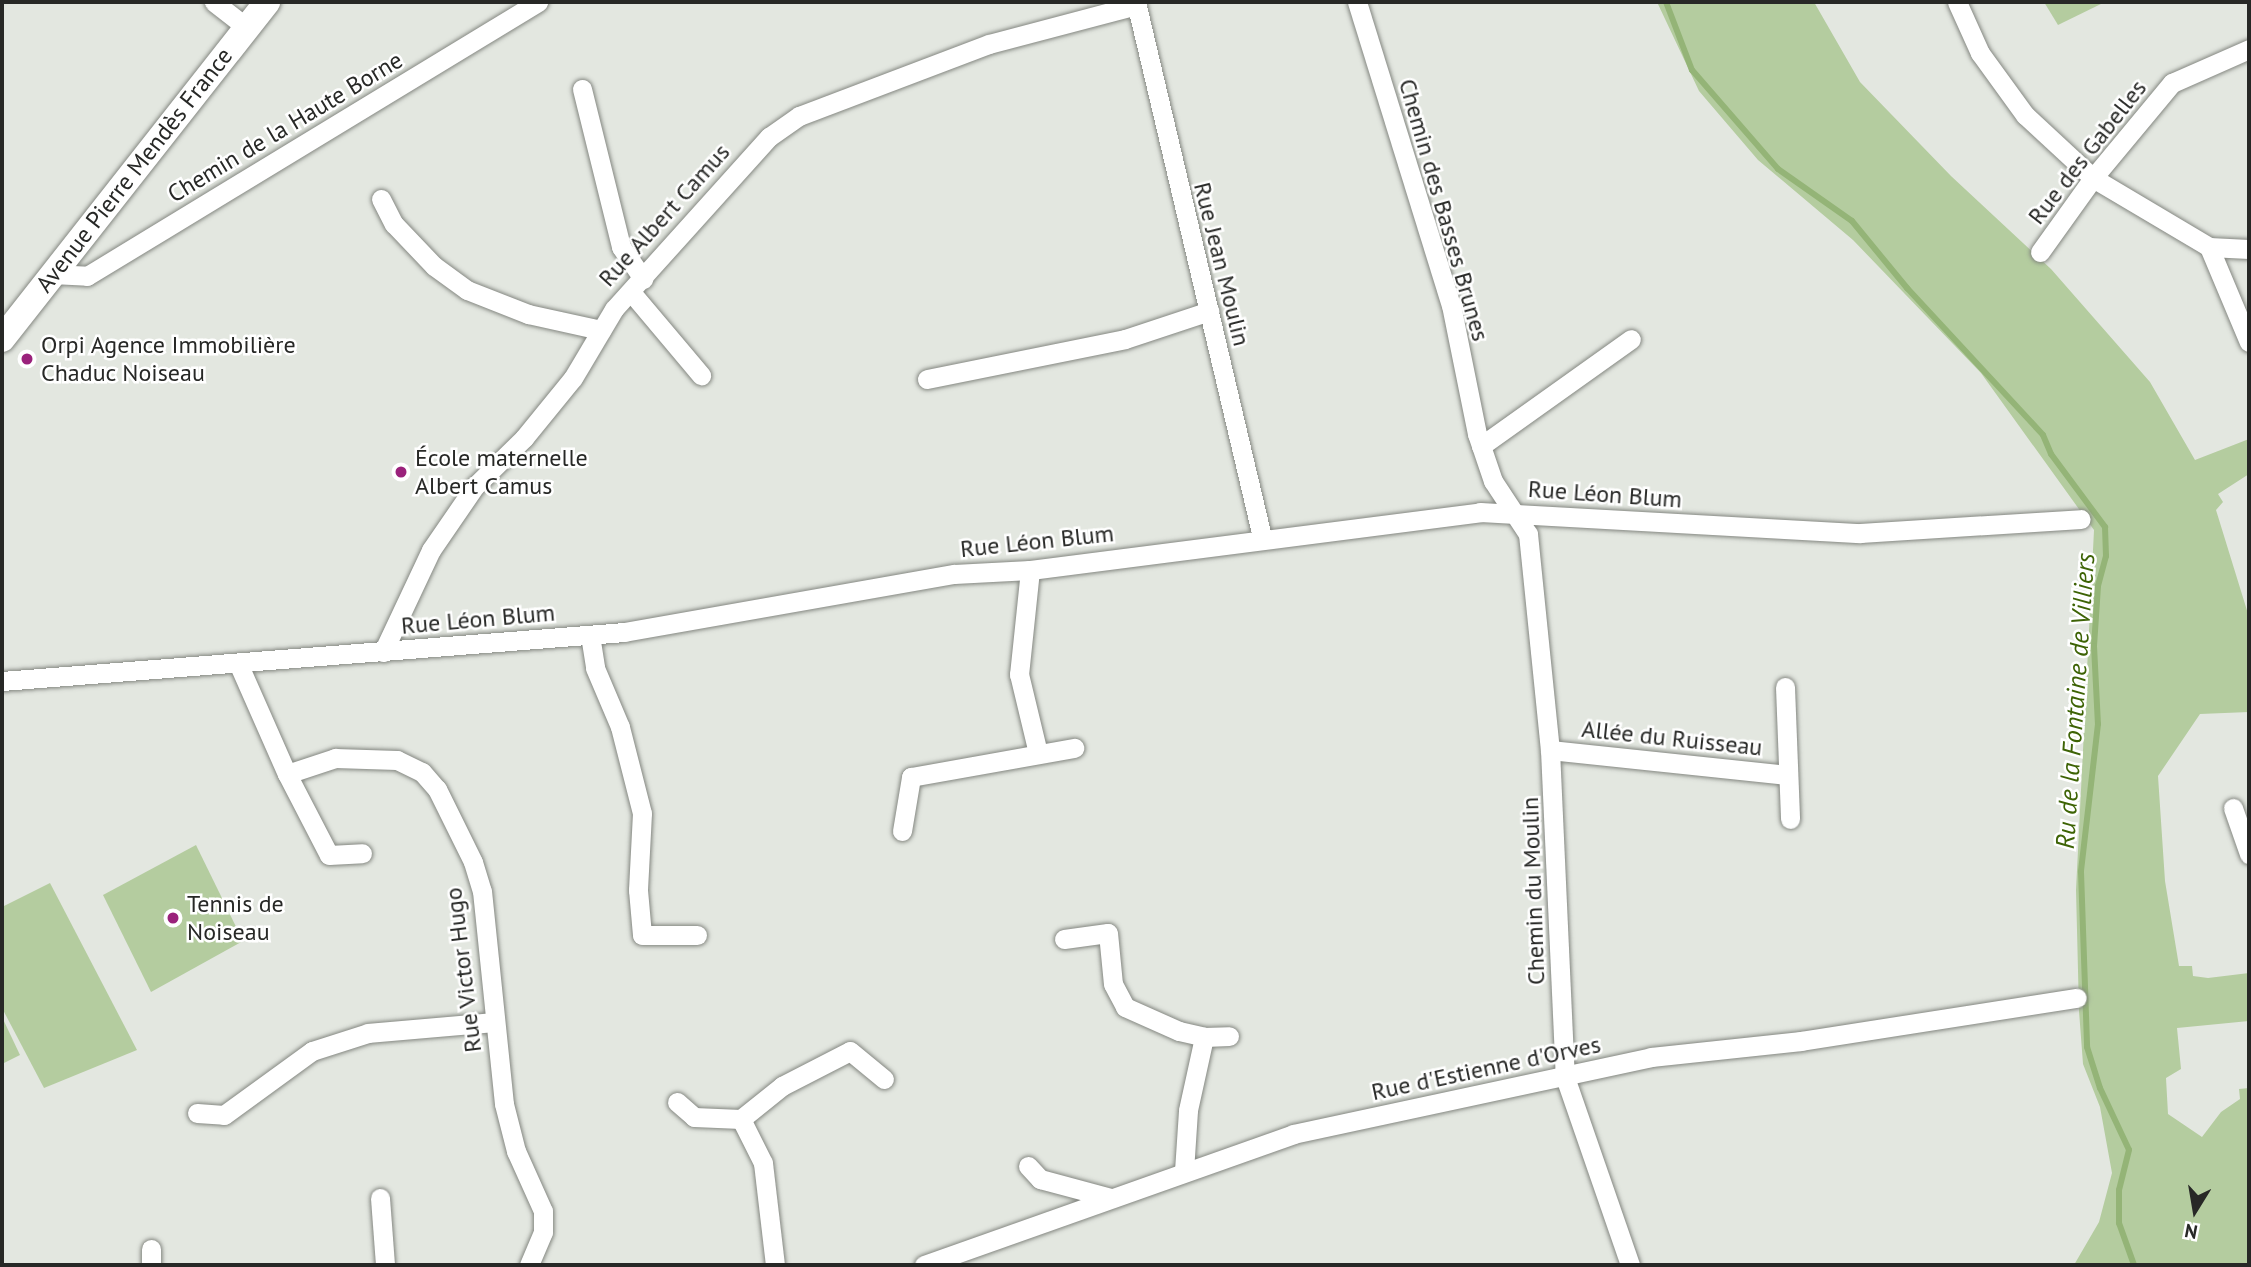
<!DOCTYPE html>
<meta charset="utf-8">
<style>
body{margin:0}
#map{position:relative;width:2251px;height:1267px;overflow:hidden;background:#e3e7e0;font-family:"PT Sans",sans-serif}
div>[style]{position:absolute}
.green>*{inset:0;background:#b4cc9f}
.stream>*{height:6px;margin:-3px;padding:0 3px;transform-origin:3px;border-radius:3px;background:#94b477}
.roads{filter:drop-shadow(0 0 2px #848781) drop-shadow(0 0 2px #848781)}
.minor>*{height:19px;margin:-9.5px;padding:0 9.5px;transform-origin:9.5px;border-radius:9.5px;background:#fff}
.secondary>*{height:26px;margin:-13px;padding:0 13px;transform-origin:13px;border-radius:13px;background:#fff}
.dots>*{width:19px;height:19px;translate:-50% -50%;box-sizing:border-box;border:4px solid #fff;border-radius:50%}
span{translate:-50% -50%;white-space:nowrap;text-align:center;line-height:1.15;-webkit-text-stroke:5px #fff;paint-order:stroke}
.street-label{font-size:24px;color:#272826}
.poi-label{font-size:24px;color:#272826}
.left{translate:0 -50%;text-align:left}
.water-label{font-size:26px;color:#3d6305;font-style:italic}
.frame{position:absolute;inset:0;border:4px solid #272826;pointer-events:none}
.north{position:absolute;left:2160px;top:1176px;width:70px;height:70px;-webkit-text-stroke:5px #fff;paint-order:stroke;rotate:191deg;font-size:19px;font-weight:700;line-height:28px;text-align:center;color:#272826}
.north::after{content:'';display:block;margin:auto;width:24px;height:32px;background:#272826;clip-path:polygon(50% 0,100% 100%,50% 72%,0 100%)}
</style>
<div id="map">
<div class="green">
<div style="clip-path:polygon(1657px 2px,1814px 2px,1860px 82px,1951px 176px,2051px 269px,2150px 382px,2195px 460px,2249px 439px,2249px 474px,2218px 494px,2223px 502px,2216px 510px,2249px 617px,2249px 712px,2200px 714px,2158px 776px,2165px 881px,2179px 966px,2192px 966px,2193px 976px,2208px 978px,2249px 973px,2249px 1021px,2177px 1028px,2181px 1069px,2166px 1078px,2168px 1114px,2202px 1137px,2221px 1112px,2240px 1099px,2239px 1089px,2249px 1088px,2249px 1265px,2074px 1265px,2099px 1222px,2112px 1173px,2100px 1107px,2083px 1064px,2079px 1011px,2076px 890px,2094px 530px,1981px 373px,1853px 240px,1758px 160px,1699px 91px)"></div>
<div style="clip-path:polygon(2044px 2px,2105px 2px,2058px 25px)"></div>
<div style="clip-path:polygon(196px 845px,243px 941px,151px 992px,103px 895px)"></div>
<div style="clip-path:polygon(50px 883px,137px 1050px,44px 1088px,2px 1008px,2px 907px)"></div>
<div style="clip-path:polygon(2px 1017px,20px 1055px,2px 1064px)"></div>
</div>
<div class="stream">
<div style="left:1666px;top:2px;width:73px;rotate:69.1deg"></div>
<div style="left:1692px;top:70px;width:131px;rotate:49deg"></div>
<div style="left:1778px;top:169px;width:90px;rotate:35.1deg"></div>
<div style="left:1852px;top:221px;width:87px;rotate:50.6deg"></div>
<div style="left:1907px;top:288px;width:200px;rotate:47.2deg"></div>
<div style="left:2043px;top:435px;width:21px;rotate:67deg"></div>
<div style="left:2051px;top:454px;width:91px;rotate:53.5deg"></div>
<div style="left:2105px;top:527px;width:29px;rotate:88deg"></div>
<div style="left:2106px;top:556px;width:31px;rotate:105deg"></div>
<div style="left:2098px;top:586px;width:60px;rotate:93.8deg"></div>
<div style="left:2094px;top:646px;width:78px;rotate:87.1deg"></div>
<div style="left:2098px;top:724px;width:149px;rotate:96.6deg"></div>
<div style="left:2081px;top:872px;width:175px;rotate:88deg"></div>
<div style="left:2087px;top:1047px;width:43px;rotate:72.4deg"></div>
<div style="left:2100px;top:1088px;width:68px;rotate:64.9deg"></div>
<div style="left:2129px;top:1150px;width:41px;rotate:104deg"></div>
<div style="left:2119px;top:1190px;width:33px;rotate:90deg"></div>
<div style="left:2119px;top:1223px;width:45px;rotate:70.3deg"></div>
</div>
<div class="roads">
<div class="minor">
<div style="left:214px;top:2px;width:41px;rotate:38deg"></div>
<div style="left:1136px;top:2px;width:550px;rotate:76.75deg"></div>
<div style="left:1357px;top:2px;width:317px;rotate:72.8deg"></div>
<div style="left:1451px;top:305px;width:132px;rotate:78.6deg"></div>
<div style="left:1477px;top:434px;width:50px;rotate:71.2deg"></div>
<div style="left:1493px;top:481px;width:64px;rotate:56.6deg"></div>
<div style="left:1528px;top:534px;width:217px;rotate:84.2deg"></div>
<div style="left:1550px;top:750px;width:327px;rotate:87.4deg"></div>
<div style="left:1565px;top:1077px;width:199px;rotate:70.9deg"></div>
<div style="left:1957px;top:2px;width:56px;rotate:65.7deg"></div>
<div style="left:1980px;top:53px;width:77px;rotate:54deg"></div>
<div style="left:2025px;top:115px;width:93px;rotate:42.8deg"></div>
<div style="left:2093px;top:178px;width:135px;rotate:30.7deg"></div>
<div style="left:2209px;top:247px;width:40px;rotate:2.9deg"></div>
<div style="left:582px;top:89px;width:163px;rotate:76.1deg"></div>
<div style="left:621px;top:247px;width:39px;rotate:55deg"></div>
<div style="left:381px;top:199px;width:28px;rotate:63deg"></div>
<div style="left:394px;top:224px;width:58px;rotate:46.4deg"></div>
<div style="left:434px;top:266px;width:41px;rotate:36deg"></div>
<div style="left:467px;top:290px;width:66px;rotate:21.5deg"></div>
<div style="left:528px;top:314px;width:75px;rotate:12.4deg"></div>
<div style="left:2209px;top:247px;width:103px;rotate:67.2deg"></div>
<div style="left:2040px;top:252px;width:91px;rotate:-54.4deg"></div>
<div style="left:2093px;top:178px;width:124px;rotate:-50.3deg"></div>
<div style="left:2172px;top:83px;width:84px;rotate:-23.8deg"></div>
<div style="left:52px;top:274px;width:35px;rotate:3deg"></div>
<div style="left:87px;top:276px;width:528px;rotate:-31.28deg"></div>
<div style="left:631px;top:292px;width:109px;rotate:49.9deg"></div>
<div style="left:927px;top:379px;width:202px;rotate:-11.4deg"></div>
<div style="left:1125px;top:339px;width:89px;rotate:-18.4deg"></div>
<div style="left:1481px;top:446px;width:184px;rotate:-35.5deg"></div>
<div style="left:1030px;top:570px;width:105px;rotate:96deg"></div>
<div style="left:1019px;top:674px;width:81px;rotate:76.5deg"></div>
<div style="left:590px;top:635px;width:33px;rotate:81deg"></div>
<div style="left:595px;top:668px;width:64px;rotate:67deg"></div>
<div style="left:620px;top:727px;width:89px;rotate:75.7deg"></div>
<div style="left:642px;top:813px;width:77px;rotate:93deg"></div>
<div style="left:638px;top:890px;width:45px;rotate:84.9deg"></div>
<div style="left:642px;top:935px;width:55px"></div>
<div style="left:383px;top:652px;width:113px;rotate:-64.8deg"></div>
<div style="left:431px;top:550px;width:78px;rotate:-55.5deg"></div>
<div style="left:475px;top:486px;width:69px;rotate:-44.4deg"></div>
<div style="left:524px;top:438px;width:77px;rotate:-50.8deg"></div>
<div style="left:573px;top:378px;width:80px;rotate:-59.3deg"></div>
<div style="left:614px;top:309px;width:232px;rotate:-48deg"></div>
<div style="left:769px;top:137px;width:37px;rotate:-35deg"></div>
<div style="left:799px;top:116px;width:203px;rotate:-20.8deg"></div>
<div style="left:989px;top:44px;width:153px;rotate:-14.8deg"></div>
<div style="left:238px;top:663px;width:121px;rotate:66.2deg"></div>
<div style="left:287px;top:774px;width:51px;rotate:-18.4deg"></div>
<div style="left:335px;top:758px;width:62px;rotate:1.8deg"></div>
<div style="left:397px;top:760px;width:28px;rotate:26deg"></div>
<div style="left:422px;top:772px;width:23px;rotate:49deg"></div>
<div style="left:437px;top:789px;width:81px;rotate:63.7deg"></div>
<div style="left:473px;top:862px;width:30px;rotate:73deg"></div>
<div style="left:482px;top:891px;width:214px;rotate:84.1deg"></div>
<div style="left:504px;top:1104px;width:49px;rotate:75.7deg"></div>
<div style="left:516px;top:1151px;width:66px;rotate:65.8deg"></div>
<div style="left:543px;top:1211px;width:21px;rotate:90deg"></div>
<div style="left:543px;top:1232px;width:36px;rotate:113deg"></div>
<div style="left:2px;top:681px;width:624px;rotate:-4.5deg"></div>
<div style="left:624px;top:632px;width:335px;rotate:-10deg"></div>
<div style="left:954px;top:574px;width:76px;rotate:-3deg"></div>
<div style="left:1030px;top:570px;width:454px;rotate:-7.3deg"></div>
<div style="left:1480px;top:512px;width:381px;rotate:3.2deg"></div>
<div style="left:1860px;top:533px;width:221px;rotate:-3.6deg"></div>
<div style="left:1785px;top:687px;width:132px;rotate:87.8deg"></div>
<div style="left:1550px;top:750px;width:239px;rotate:6deg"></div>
<div style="left:287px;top:774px;width:91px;rotate:62.6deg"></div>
<div style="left:329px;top:855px;width:33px;rotate:-3deg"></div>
<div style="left:2233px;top:808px;width:49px;rotate:70.8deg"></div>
<div style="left:902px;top:831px;width:55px;rotate:-80.5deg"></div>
<div style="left:911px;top:777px;width:166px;rotate:-10.1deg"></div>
<div style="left:1064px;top:939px;width:44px;rotate:-7.8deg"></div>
<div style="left:1108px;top:933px;width:51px;rotate:84.4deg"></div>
<div style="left:1113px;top:984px;width:26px;rotate:62deg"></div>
<div style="left:1125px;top:1007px;width:59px;rotate:24deg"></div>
<div style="left:1179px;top:1031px;width:26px;rotate:13deg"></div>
<div style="left:1204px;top:1037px;width:25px;rotate:-2deg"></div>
<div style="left:677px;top:1102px;width:23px;rotate:41deg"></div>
<div style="left:694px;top:1117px;width:47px;rotate:2.4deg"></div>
<div style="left:741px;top:1119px;width:53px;rotate:-38.8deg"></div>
<div style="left:782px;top:1086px;width:76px;rotate:-27.2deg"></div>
<div style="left:850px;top:1051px;width:44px;rotate:39.5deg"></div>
<div style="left:197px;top:1113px;width:27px;rotate:4deg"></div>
<div style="left:224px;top:1115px;width:109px;rotate:-36deg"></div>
<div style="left:312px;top:1051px;width:59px;rotate:-17.8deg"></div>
<div style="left:368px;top:1033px;width:126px;rotate:-5deg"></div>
<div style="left:741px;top:1119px;width:49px;rotate:63.4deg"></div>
<div style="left:763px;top:1163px;width:103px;rotate:83.3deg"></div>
<div style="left:1028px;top:1166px;width:18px;rotate:47deg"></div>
<div style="left:1040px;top:1179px;width:73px;rotate:15deg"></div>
<div style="left:1184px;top:1171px;width:61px;rotate:-86.2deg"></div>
<div style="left:1188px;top:1110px;width:75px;rotate:-77.6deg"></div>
<div style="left:380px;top:1198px;width:67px;rotate:85.7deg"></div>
<div style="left:151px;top:1249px;width:16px;rotate:90deg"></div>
<div style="left:924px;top:1265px;width:392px;rotate:-19.5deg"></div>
<div style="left:1293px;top:1134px;width:366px;rotate:-12.1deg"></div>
<div style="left:1651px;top:1057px;width:151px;rotate:-6.1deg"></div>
<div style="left:1801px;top:1041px;width:279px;rotate:-8.9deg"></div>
</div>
<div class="secondary">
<div style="left:2px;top:339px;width:429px;rotate:-51.8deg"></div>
</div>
</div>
<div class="dots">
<div style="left:27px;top:359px;background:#9a217b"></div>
<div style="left:401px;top:472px;background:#9a217b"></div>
<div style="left:173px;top:918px;background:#9a217b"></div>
</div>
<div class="street-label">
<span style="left:285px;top:127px;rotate:-31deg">Chemin de la Haute Borne</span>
<span style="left:2087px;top:152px;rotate:-52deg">Rue des Gabelles</span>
<span style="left:134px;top:170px;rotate:-52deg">Avenue Pierre Mendès France</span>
<span style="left:1444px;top:210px;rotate:74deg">Chemin des Basses Brunes</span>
<span style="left:664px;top:215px;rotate:-48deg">Rue Albert Camus</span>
<span style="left:1222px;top:264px;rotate:76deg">Rue Jean Moulin</span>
<span style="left:1605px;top:494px;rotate:4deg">Rue Léon Blum</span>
<span style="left:1037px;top:541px;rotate:-6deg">Rue Léon Blum</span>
<span style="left:478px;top:619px;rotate:-5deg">Rue Léon Blum</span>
<span style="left:1672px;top:738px;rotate:6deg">Allée du Ruisseau</span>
<span style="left:1533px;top:891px;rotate:-92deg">Chemin du Moulin</span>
<span style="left:463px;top:970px;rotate:-97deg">Rue Victor Hugo</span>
<span style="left:1486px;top:1068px;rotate:-12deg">Rue d'Estienne d'Orves</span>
</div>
<div class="poi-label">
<span class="left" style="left:41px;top:359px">Orpi Agence Immobilière<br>Chaduc Noiseau</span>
<span class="left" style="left:415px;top:472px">École maternelle<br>Albert Camus</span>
<span class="left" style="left:187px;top:918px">Tennis de<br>Noiseau</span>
</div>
<div class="water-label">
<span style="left:2075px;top:701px;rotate:-86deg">Ru de la Fontaine de Villiers</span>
</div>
<div class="frame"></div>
<div class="north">N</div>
</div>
